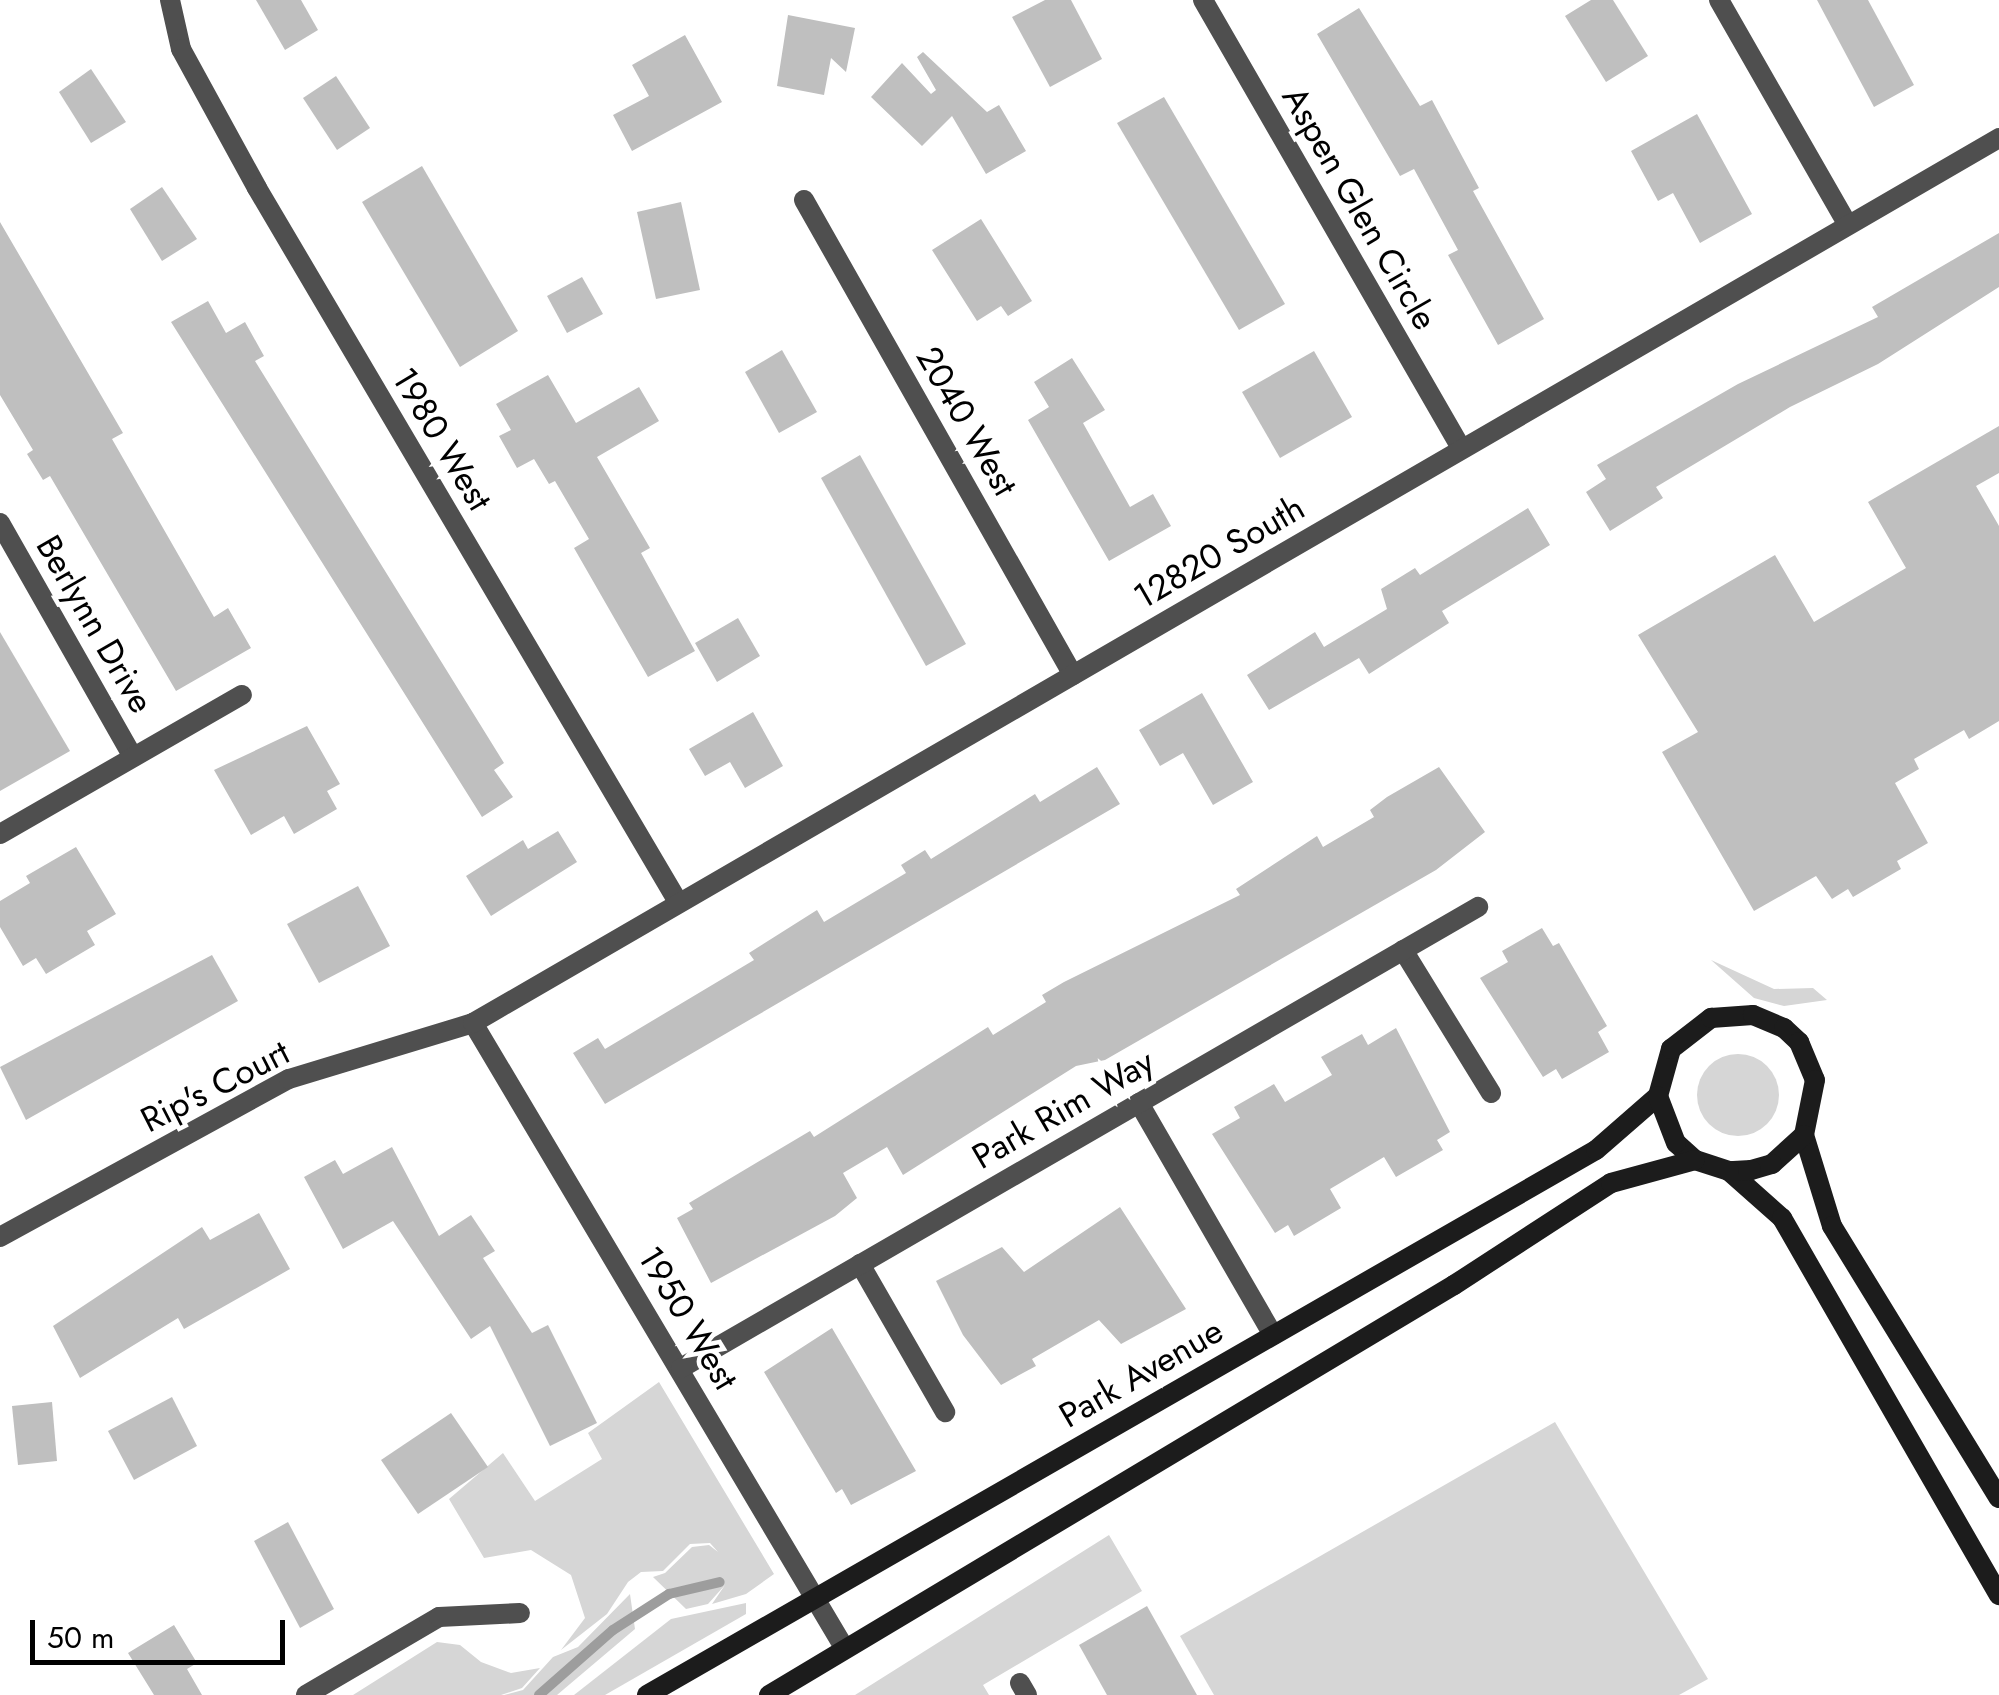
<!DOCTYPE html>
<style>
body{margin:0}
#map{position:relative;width:1999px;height:1695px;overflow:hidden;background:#fff;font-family:Jost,sans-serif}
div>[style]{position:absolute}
.green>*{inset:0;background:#d6d6d6}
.round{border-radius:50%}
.stream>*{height:10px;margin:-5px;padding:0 5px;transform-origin:5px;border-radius:5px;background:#9d9d9d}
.building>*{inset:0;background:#bfbfbf}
.street>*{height:20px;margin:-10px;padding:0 10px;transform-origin:10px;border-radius:10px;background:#4f4f4f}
.secondary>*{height:20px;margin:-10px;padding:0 10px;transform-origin:10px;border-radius:10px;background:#1c1c1c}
span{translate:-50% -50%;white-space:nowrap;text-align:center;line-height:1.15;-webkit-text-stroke:9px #fff;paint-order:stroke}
.street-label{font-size:35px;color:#000}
.scale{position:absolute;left:30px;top:1620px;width:255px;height:45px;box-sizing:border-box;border:5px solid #000;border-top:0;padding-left:12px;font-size:30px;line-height:35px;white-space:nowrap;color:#000;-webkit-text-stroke:8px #fff;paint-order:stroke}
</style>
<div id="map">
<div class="green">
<div style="clip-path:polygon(1711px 960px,1774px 989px,1813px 988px,1827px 1000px,1784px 1006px,1754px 998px)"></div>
<div class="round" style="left:1697px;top:1054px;width:82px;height:82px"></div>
<div style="clip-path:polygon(659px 1382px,774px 1574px,746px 1594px,712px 1604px,725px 1585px,708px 1604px,686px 1609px,653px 1577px,665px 1573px,692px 1547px,709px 1545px,718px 1552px,710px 1543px,690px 1544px,663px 1571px,641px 1572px,628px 1582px,607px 1614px,561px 1650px,585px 1618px,571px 1575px,531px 1550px,484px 1558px,449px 1499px,503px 1453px,535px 1501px,602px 1459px,588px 1433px)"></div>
<div style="clip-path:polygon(1555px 1422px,1708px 1679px,1679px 1695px,1214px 1695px,1180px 1636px)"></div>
<div style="clip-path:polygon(1109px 1535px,1142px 1591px,983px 1685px,989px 1695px,855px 1695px)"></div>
<div style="clip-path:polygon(630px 1594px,635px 1629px,557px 1695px,504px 1695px,523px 1690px,553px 1657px,578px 1647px)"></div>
<div style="clip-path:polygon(746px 1603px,746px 1614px,605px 1695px,574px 1695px,671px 1619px)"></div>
<div style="clip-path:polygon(437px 1642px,460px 1645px,481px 1662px,511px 1673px,540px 1668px,522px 1688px,501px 1695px,353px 1695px)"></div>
</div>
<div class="stream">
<div style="left:539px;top:1695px;width:98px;rotate:-41.3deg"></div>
<div style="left:613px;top:1630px;width:67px;rotate:-32.7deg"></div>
<div style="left:669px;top:1594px;width:52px;rotate:-13.2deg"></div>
</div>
<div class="building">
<div style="clip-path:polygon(256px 0,301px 0,318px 30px,285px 50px)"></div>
<div style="clip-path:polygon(1045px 0,1071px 0,1102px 59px,1050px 87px,1012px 17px)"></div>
<div style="clip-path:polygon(1591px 0,1613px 0,1648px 56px,1606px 82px,1565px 16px)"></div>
<div style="clip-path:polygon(1817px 0,1868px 0,1914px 85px,1874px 107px)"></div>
<div style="clip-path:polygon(1359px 8px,1420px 106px,1432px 100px,1479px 188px,1473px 191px,1544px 319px,1498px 345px,1448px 255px,1458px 250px,1414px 169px,1400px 176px,1317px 34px)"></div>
<div style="clip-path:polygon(788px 15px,855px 28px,846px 72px,831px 58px,824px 95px,777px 86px)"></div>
<div style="clip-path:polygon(685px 35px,722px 102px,632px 151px,613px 115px,649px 96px,632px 65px)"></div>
<div style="clip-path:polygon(923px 52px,987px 112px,999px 105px,1026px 151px,986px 174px,952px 116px,922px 146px,871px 97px,902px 63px,931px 94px,936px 90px,917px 57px)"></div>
<div style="clip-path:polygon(91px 69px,126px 122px,91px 143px,59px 92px)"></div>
<div style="clip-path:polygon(336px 76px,370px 128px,337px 150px,303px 98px)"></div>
<div style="clip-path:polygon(1164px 97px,1285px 304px,1239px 330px,1117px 123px)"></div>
<div style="clip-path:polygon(1697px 114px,1752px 214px,1700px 243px,1673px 193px,1658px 201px,1631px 151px)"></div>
<div style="clip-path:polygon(422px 166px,518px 331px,460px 367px,362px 202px)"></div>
<div style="clip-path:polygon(162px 187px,197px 239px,162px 261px,130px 209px)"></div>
<div style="clip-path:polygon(681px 202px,700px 290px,656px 299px,637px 212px)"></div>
<div style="clip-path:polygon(981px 219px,1032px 301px,1008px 316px,1001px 306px,977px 321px,932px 250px)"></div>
<div style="clip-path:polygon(0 222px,123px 433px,112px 439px,214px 617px,228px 608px,251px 648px,176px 691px,50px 476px,43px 480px,27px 454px,33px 450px,0 395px)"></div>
<div style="clip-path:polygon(1999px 233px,1999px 287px,1878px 364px,1790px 407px,1656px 487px,1663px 498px,1610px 531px,1586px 492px,1606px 479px,1597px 465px,1738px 384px,1878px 317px,1872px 307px)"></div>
<div style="clip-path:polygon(582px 277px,603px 314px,567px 333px,547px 296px)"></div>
<div style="clip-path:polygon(208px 301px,226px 333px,245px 322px,264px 356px,255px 361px,504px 763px,494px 770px,513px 797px,482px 817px,171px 322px)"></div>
<div style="clip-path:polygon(782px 350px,817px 412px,779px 433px,745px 372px)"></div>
<div style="clip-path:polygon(1314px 351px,1352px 417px,1280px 458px,1242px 392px)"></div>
<div style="clip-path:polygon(1072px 358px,1105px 410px,1083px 423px,1130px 507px,1153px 494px,1171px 526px,1109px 561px,1028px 420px,1049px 407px,1034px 382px)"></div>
<div style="clip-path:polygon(548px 375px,576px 423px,639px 387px,659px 421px,597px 457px,650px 548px,641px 553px,695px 651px,648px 677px,574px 548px,589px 539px,555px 481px,549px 484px,534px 459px,517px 468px,499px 436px,511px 430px,496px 404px)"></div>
<div style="clip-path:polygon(1999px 426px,1999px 473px,1976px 486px,1999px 526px,1999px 721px,1969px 739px,1964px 730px,1914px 759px,1919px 769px,1895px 783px,1928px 843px,1897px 861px,1901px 869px,1853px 897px,1848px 889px,1832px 899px,1816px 876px,1754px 911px,1662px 752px,1698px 732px,1638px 635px,1775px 555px,1814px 622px,1906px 568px,1868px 502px)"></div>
<div style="clip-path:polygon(860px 455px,966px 644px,926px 666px,821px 478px)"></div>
<div style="clip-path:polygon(1528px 508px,1550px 545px,1442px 611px,1449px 623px,1369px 674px,1359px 658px,1269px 710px,1247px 675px,1315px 632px,1324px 647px,1387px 609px,1381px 589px,1415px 568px,1420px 575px)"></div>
<div style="clip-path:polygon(738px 618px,760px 656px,717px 682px,695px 643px)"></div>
<div style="clip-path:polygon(0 632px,70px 751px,0 791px)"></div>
<div style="clip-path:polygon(1202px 693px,1253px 782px,1213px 805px,1183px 753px,1160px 766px,1139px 730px)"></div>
<div style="clip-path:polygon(753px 712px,783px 766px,745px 788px,730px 762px,705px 776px,689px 749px)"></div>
<div style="clip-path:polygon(307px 726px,340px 784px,327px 791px,337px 809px,294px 834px,284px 816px,251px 835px,214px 770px)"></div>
<div style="clip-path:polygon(1097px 767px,1120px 804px,605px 1104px,573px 1053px,598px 1038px,605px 1049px,754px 960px,749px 953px,817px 910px,824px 922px,906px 873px,901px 865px,925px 850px,931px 859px,1035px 794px,1040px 802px)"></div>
<div style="clip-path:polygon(1439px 767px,1485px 832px,1436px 870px,1105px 1060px,1076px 1066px,903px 1175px,887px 1147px,843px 1173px,857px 1198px,835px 1216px,711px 1283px,677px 1218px,693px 1209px,689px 1203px,810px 1131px,814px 1137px,988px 1027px,993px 1035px,1046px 1002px,1042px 995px,1064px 982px,1240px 895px,1236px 889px,1317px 836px,1323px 847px,1374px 817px,1370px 810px,1387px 797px)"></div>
<div style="clip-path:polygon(558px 831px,577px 862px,491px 916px,466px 876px,523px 840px,528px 849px)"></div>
<div style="clip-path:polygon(76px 847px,116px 914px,87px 931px,95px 945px,46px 974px,36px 958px,23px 966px,0 927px,0 901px,30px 883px,26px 876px)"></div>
<div style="clip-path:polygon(358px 886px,390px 946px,319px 983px,287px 924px)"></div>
<div style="clip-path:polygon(1542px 928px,1553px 946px,1559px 943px,1607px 1026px,1598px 1032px,1609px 1052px,1562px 1079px,1556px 1069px,1543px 1077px,1480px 978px,1508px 962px,1502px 951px)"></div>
<div style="clip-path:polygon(212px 955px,238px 1001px,26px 1120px,0 1067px)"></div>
<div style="clip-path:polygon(1396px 1028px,1450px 1132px,1437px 1140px,1443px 1150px,1396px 1177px,1384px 1157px,1330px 1189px,1341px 1208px,1294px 1236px,1288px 1225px,1275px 1233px,1212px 1134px,1240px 1118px,1234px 1107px,1274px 1084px,1285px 1102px,1332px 1075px,1321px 1057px,1362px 1034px,1368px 1045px)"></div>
<div style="clip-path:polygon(392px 1147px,439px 1236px,471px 1215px,495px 1251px,483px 1258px,532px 1333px,548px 1325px,597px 1423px,550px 1446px,490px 1326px,471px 1339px,393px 1221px,343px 1249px,304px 1177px,335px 1160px,343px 1174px)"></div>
<div style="clip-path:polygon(1120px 1207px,1186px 1309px,1121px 1344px,1099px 1320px,1032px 1359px,1036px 1366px,1001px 1385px,963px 1335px,936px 1281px,1002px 1247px,1024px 1272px)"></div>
<div style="clip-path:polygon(259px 1213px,290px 1269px,184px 1329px,178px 1318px,80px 1378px,53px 1326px,202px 1227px,210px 1240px)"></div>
<div style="clip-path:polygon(832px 1328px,916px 1471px,851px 1505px,842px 1489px,836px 1493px,764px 1372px)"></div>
<div style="clip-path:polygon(172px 1397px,197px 1446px,134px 1480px,108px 1431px)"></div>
<div style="clip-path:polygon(52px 1402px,57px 1461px,18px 1465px,12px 1406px)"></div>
<div style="clip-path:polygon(451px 1413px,488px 1467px,418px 1514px,381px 1460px)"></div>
<div style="clip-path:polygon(288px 1522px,334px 1609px,300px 1628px,254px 1541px)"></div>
<div style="clip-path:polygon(1147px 1606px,1197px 1695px,1107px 1695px,1079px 1645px)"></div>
<div style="clip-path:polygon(174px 1625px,197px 1663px,187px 1669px,202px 1695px,154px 1695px,128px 1653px)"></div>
</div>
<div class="street">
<div style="left:170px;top:0;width:50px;rotate:77.3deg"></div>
<div style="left:181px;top:49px;width:158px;rotate:61.3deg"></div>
<div style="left:257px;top:188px;width:829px;rotate:59.47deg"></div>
<div style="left:1203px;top:0;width:517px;rotate:60.06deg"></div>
<div style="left:1719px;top:0;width:259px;rotate:60.2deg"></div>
<div style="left:804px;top:200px;width:546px;rotate:60.48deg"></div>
<div style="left:0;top:523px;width:269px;rotate:60.4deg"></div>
<div style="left:0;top:834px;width:279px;rotate:-29.9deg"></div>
<div style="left:1403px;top:950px;width:168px;rotate:58.4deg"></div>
<div style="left:473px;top:1023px;width:728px;rotate:59.28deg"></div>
<div style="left:1139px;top:1103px;width:268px;rotate:60deg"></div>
<div style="left:0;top:1237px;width:329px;rotate:-28.7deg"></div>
<div style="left:289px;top:1079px;width:192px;rotate:-16.9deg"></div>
<div style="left:473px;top:1023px;width:1764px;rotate:-30.11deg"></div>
<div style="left:860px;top:1264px;width:171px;rotate:60.1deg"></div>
<div style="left:681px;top:1368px;width:921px;rotate:-30.05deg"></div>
<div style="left:1020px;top:1683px;width:14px;rotate:60deg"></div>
<div style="left:306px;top:1695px;width:154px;rotate:-30.4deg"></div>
<div style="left:439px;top:1617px;width:81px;rotate:-2.8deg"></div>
</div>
<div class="secondary">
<div style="left:1804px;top:1135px;width:95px;rotate:72.9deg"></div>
<div style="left:1832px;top:1226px;width:319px;rotate:58.5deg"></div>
<div style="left:1729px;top:1171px;width:71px;rotate:41.6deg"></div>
<div style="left:1782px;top:1218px;width:435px;rotate:60.1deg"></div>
<div style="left:647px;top:1695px;width:1094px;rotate:-29.87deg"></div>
<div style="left:1596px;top:1150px;width:82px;rotate:-41.1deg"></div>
<div style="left:1658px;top:1096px;width:49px;rotate:-74.5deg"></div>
<div style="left:1671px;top:1049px;width:51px;rotate:-37.8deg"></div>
<div style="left:1711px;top:1018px;width:42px;rotate:-4.1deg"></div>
<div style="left:1753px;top:1015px;width:34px;rotate:23deg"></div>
<div style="left:1784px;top:1028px;width:21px;rotate:43deg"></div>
<div style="left:1799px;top:1042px;width:41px;rotate:67.2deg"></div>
<div style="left:1815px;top:1080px;width:56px;rotate:101.3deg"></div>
<div style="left:1804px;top:1135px;width:43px;rotate:137.8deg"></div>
<div style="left:1772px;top:1164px;width:22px;rotate:164deg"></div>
<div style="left:1751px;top:1170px;width:22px;rotate:177deg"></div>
<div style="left:1729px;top:1171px;width:36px;rotate:-162deg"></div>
<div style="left:1695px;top:1160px;width:25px;rotate:-138deg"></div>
<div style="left:1676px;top:1143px;width:50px;rotate:-111deg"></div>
<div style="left:769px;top:1695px;width:798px;rotate:-30.9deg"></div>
<div style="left:1454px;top:1285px;width:187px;rotate:-33deg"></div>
<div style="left:1611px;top:1183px;width:87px;rotate:-15.3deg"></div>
</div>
<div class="street-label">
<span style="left:1360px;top:208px;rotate:60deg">Aspen Glen Circle</span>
<span style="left:967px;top:421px;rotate:60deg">2040 West</span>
<span style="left:442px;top:439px;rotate:59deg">1980 West</span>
<span style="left:1219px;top:552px;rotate:-30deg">12820 South</span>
<span style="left:95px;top:624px;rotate:60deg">Berlynn Drive</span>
<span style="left:215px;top:1086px;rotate:-27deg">Rip's Court</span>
<span style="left:1063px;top:1109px;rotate:-30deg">Park Rim Way</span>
<span style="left:688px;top:1318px;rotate:59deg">1950 West</span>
<span style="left:1141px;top:1373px;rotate:-30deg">Park Avenue</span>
</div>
<div class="scale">50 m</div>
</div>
